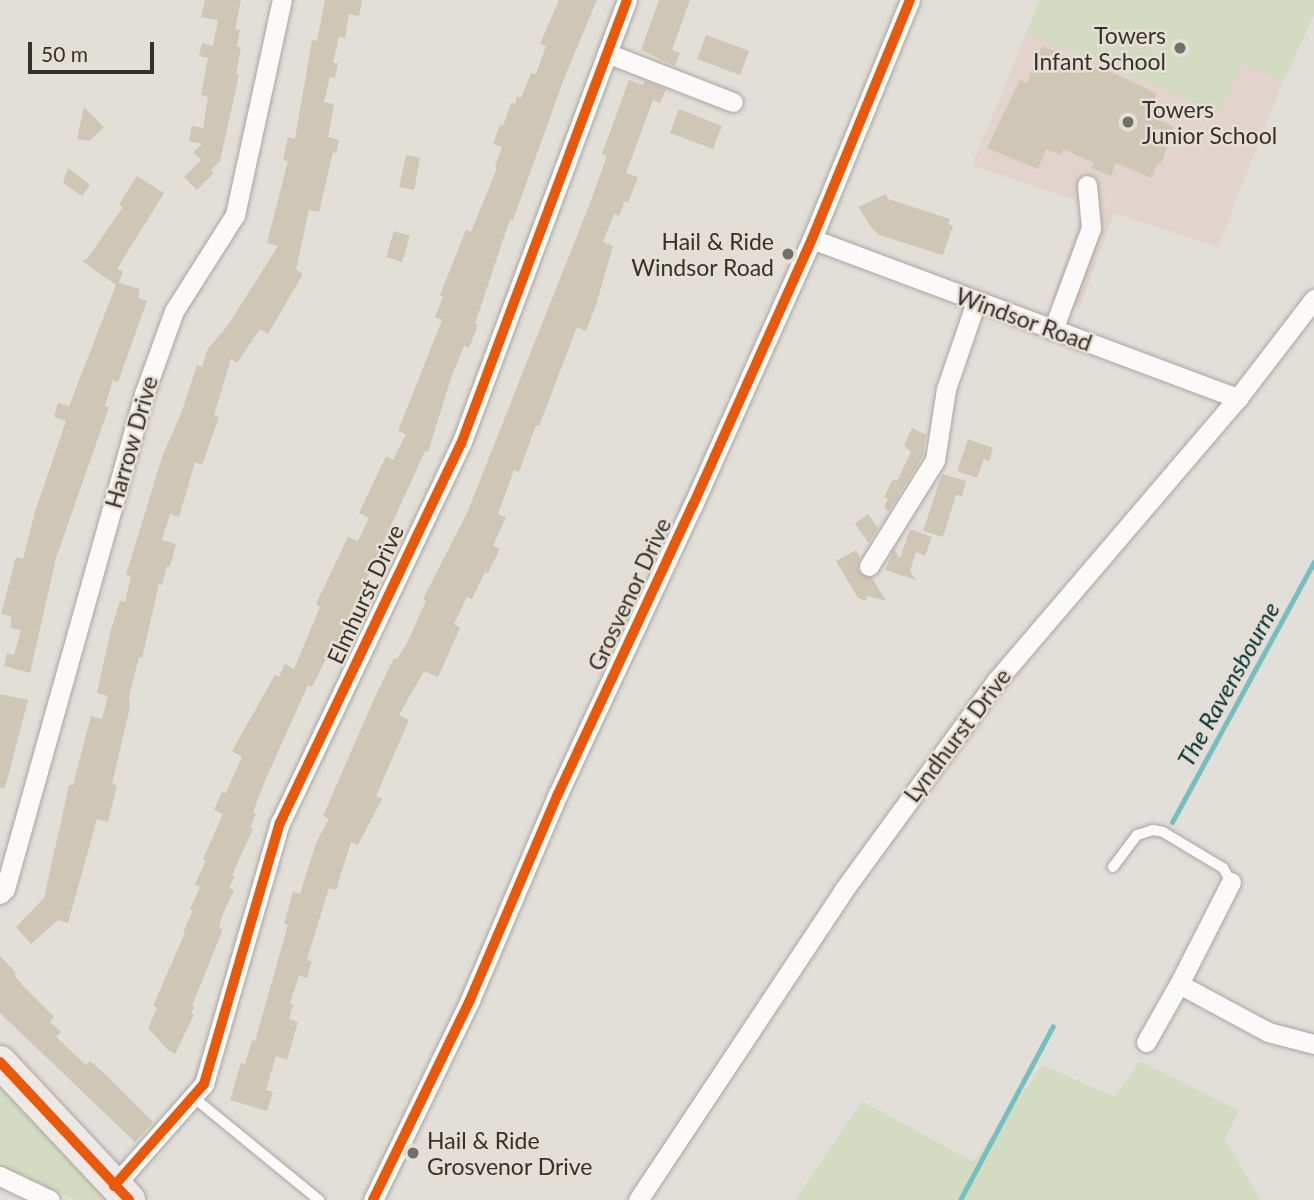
<!DOCTYPE html>
<style>
body{margin:0}
#map{position:relative;width:1314px;height:1200px;overflow:hidden;background:#e2ded8;font-family:Lato,sans-serif}
div>[style]{position:absolute}
.education>*{inset:0;background:#e2d3cd}
.green>*{inset:0;background:#d3dcc0}
.stream>*{height:5px;margin:-2.5px;padding:0 2.5px;transform-origin:2.5px;border-radius:2.5px;background:#75bec2}
.building>*{inset:0;background:#d0c6b6}
.roads{filter:drop-shadow(0 0 2px #a9a6a2) drop-shadow(0 0 2px #a9a6a2)}
.service>*{height:10px;margin:-5px;padding:0 5px;transform-origin:5px;border-radius:5px;background:#fbfaf9}
.minor>*{height:19px;margin:-9.5px;padding:0 9.5px;transform-origin:9.5px;border-radius:9.5px;background:#fbfaf9}
.primary>*{height:32px;margin:-16px;padding:0 16px;transform-origin:16px;border-radius:16px;background:#eee8e6}
.cycleway>*{height:10px;margin:-5px;padding:0 5px;transform-origin:5px;border-radius:5px;background:#e8590c}
.dots>*{width:19px;height:19px;translate:-50% -50%;box-sizing:border-box;border:4px solid #e6dfd4;border-radius:50%}
span{translate:-50% -50%;white-space:nowrap;text-align:center;line-height:1.15;-webkit-text-stroke:5px #e6dfd4;paint-order:stroke}
.poi-label{font-size:23px;color:#35322e}
.right{translate:-100% -50%;text-align:right}
.left{translate:0 -50%;text-align:left}
.street-label{font-size:23px;color:#35322e}
.water-label{font-size:24px;color:#003235;font-style:italic}
.scale{position:absolute;left:28px;top:42px;width:126px;height:32px;box-sizing:border-box;border:4px solid #35322e;border-top:0;padding-left:9px;font-size:21px;line-height:24px;white-space:nowrap;color:#35322e;-webkit-text-stroke:5px #e6dfd4;paint-order:stroke}
</style>
<div id="map">
<div class="education">
<div style="clip-path:polygon(1040px 0,1314px 0,1314px 14px,1284px 80px,1218px 247px,1114px 213px,1079px 309px,1052px 300px,1086px 204px,972px 165px)"></div>
</div>
<div class="green">
<div style="clip-path:polygon(1040px 0,1314px 0,1314px 14px,1284px 80px,1241px 63px,1220px 112px,1026px 33px)"></div>
<div style="clip-path:polygon(1140px 1061px,1239px 1111px,1225px 1139px,1261px 1200px,795px 1200px,862px 1101px,973px 1162px,1043px 1065px,1114px 1097px)"></div>
<div style="clip-path:polygon(0 1080px,120px 1200px,75px 1200px,0 1166px)"></div>
</div>
<div class="stream">
<div style="left:1172px;top:822px;width:296px;rotate:-61.4deg"></div>
<div style="left:960px;top:1200px;width:197px;rotate:-61.9deg"></div>
</div>
<div class="building">
<div style="clip-path:polygon(205px 0,241px 0,235px 29px,240px 30px,237px 46px,241px 47px,236px 74px,239px 75px,220px 161px,211px 170px,214px 173px,197px 190px,184px 177px,201px 160px,193px 152px,202px 144px,189px 141px,192px 126px,203px 128px,208px 97px,201px 95px,208px 58px,199px 56px,202px 43px,213px 46px,218px 20px,201px 17px)"></div>
<div style="clip-path:polygon(325px 0,362px 0,359px 16px,349px 14px,345px 38px,339px 37px,333px 63px,338px 63px,335px 78px,330px 77px,324px 102px,334px 104px,328px 137px,339px 140px,336px 153px,333px 152px,319px 212px,309px 210px,296px 269px,303px 274px,268px 334px,260px 329px,237px 363px,231px 359px,214px 415px,219px 417px,202px 465px,195px 462px,179px 517px,170px 514px,162px 540px,176px 544px,170px 567px,167px 566px,162px 585px,159px 584px,142px 658px,139px 657px,129px 697px,130px 707px,112px 784px,117px 785px,108px 822px,97px 819px,68px 923px,58px 920px,31px 944px,16px 927px,44px 898px,66px 799px,69px 785px,73px 785px,91px 716px,102px 719px,108px 696px,97px 693px,110px 633px,120px 601px,125px 602px,131px 576px,126px 575px,162px 457px,182px 411px,197px 365px,202px 367px,207px 350px,228px 325px,278px 246px,267px 243px,288px 161px,283px 160px,288px 137px,295px 139px,312px 40px,317px 41px)"></div>
<div style="clip-path:polygon(559px 0,597px 0,565px 76px,513px 220px,510px 219px,475px 324px,478px 325px,469px 348px,464px 346px,451px 378px,428px 452px,425px 451px,338px 642px,335px 641px,312px 687px,308px 685px,265px 781px,253px 812px,256px 814px,250px 828px,253px 829px,232px 875px,235px 876px,229px 888px,234px 890px,222px 916px,219px 928px,223px 929px,192px 1006px,194px 1007px,191px 1014px,194px 1015px,175px 1054px,168px 1050px,148px 1028px,157px 1008px,153px 1006px,185px 933px,183px 932px,193px 910px,190px 909px,200px 887px,195px 884px,206px 861px,203px 859px,223px 814px,214px 810px,222px 792px,226px 793px,242px 757px,232px 751px,275px 675px,279px 677px,285px 664px,294px 669px,320px 607px,316px 604px,348px 537px,358px 541px,369px 518px,359px 513px,386px 456px,393px 460px,406px 434px,398px 431px,442px 320px,435px 317px,443px 297px,440px 295px,466px 230px,471px 232px,497px 168px,495px 167px,502px 147px,493px 144px,500px 125px,503px 126px,511px 103px,515px 104px,517px 97px,521px 98px,531px 73px,536px 74px,546px 46px,540px 44px)"></div>
<div style="clip-path:polygon(659px 0,690px 0,672px 50px,680px 53px,675px 66px,641px 50px)"></div>
<div style="clip-path:polygon(706px 35px,749px 51px,740px 75px,697px 59px)"></div>
<div style="clip-path:polygon(1042px 46px,1095px 68px,1097px 65px,1157px 94px,1151px 109px,1162px 113px,1159px 120px,1174px 127px,1161px 164px,1158px 163px,1151px 178px,1116px 163px,1111px 176px,1092px 168px,1094px 163px,1063px 149px,1061px 155px,1046px 149px,1038px 169px,987px 148px,1020px 80px,1027px 83px)"></div>
<div style="clip-path:polygon(629px 80px,643px 85px,645px 81px,666px 89px,660px 103px,653px 100px,626px 173px,638px 177px,628px 203px,625px 201px,619px 216px,614px 214px,603px 242px,613px 246px,596px 305px,586px 331px,577px 327px,539px 426px,536px 425px,519px 472px,514px 470px,498px 514px,506px 517px,493px 546px,500px 549px,488px 573px,485px 572px,472px 599px,467px 597px,454px 624px,460px 628px,438px 677px,424px 671px,399px 715px,409px 720px,376px 796px,382px 799px,358px 845px,351px 842px,336px 890px,329px 888px,311px 946px,307px 960px,312px 961px,307px 978px,299px 975px,290px 1004px,293px 1005px,289px 1019px,298px 1022px,287px 1060px,276px 1056px,266px 1090px,273px 1092px,267px 1111px,230px 1100px,241px 1063px,245px 1064px,252px 1040px,255px 1041px,288px 925px,284px 924px,293px 892px,300px 894px,316px 843px,329px 819px,323px 816px,373px 701px,394px 658px,397px 659px,407px 643px,426px 601px,423px 599px,467px 513px,590px 203px,607px 156px,602px 154px)"></div>
<div style="clip-path:polygon(84px 107px,104px 127px,90px 141px,77px 139px)"></div>
<div style="clip-path:polygon(679px 109px,722px 126px,713px 149px,670px 133px)"></div>
<div style="clip-path:polygon(406px 155px,420px 158px,414px 190px,399px 187px)"></div>
<div style="clip-path:polygon(68px 168px,90px 185px,82px 196px,63px 183px)"></div>
<div style="clip-path:polygon(137px 176px,164px 193px,117px 269px,123px 271px,119px 283px,140px 289px,138px 298px,147px 301px,118px 382px,113px 380px,105px 406px,109px 407px,56px 558px,30px 673px,4px 666px,7px 653px,14px 655px,21px 630px,11px 628px,11px 616px,1px 614px,16px 557px,23px 559px,34px 515px,66px 421px,54px 417px,58px 403px,69px 406px,116px 285px,82px 261px,87px 259px,123px 207px,119px 204px)"></div>
<div style="clip-path:polygon(886px 194px,888px 199px,950px 219px,948px 224px,953px 226px,943px 255px,879px 235px,871px 227px,858px 207px)"></div>
<div style="clip-path:polygon(394px 231px,410px 236px,402px 262px,386px 257px)"></div>
<div style="clip-path:polygon(912px 428px,926px 435px,923px 456px,889px 511px,884px 508px,888px 499px,884px 497px,893px 479px,897px 481px,911px 452px,904px 446px)"></div>
<div style="clip-path:polygon(968px 439px,993px 448px,989px 461px,984px 459px,977px 478px,957px 471px)"></div>
<div style="clip-path:polygon(942px 474px,966px 481px,962px 496px,956px 495px,943px 537px,923px 531px)"></div>
<div style="clip-path:polygon(868px 514px,878px 528px,869px 543px,855px 524px)"></div>
<div style="clip-path:polygon(910px 529px,932px 537px,925px 556px,916px 552px,910px 571px,916px 580px,885px 570px,894px 549px,900px 558px)"></div>
<div style="clip-path:polygon(856px 550px,860px 557px,857px 565px,859px 572px,872px 578px,886px 601px,867px 596px,866px 601px,858px 598px,836px 561px)"></div>
<div style="clip-path:polygon(0 694px,28px 700px,5px 788px,0 788px)"></div>
<div style="clip-path:polygon(0 956px,16px 973px,14px 975px,24px 987px,54px 1017px,50px 1022px,61px 1032px,56px 1037px,86px 1065px,90px 1061px,105px 1074px,153px 1122px,135px 1142px,0 1013px)"></div>
</div>
<div class="roads">
<div class="service">
<div style="left:1113px;top:867px;width:40px;rotate:-53deg"></div>
<div style="left:1137px;top:835px;width:17px;rotate:-17deg"></div>
<div style="left:1153px;top:830px;width:10px;rotate:11deg"></div>
<div style="left:1163px;top:832px;width:70px;rotate:31deg"></div>
<div style="left:1223px;top:868px;width:16px;rotate:60deg"></div>
<div style="left:193px;top:1097px;width:163px;rotate:39.3deg"></div>
</div>
<div class="minor">
<div style="left:607px;top:53px;width:135px;rotate:21.3deg"></div>
<div style="left:812px;top:239px;width:455px;rotate:20.5deg"></div>
<div style="left:1053px;top:330px;width:109px;rotate:-69.6deg"></div>
<div style="left:1091px;top:228px;width:43px;rotate:-95.3deg"></div>
<div style="left:869px;top:566px;width:125px;rotate:-58.1deg"></div>
<div style="left:935px;top:460px;width:72px;rotate:-81.2deg"></div>
<div style="left:946px;top:389px;width:92px;rotate:-71deg"></div>
<div style="left:1231px;top:882px;width:114px;rotate:117deg"></div>
<div style="left:1179px;top:984px;width:101px;rotate:28.3deg"></div>
<div style="left:1268px;top:1032px;width:48px;rotate:14.6deg"></div>
<div style="left:0;top:894px;width:7px;rotate:-45deg"></div>
<div style="left:5px;top:889px;width:514px;rotate:-74.31deg"></div>
<div style="left:144px;top:394px;width:88px;rotate:-70.1deg"></div>
<div style="left:174px;top:311px;width:114px;rotate:-57.6deg"></div>
<div style="left:235px;top:215px;width:220px;rotate:-77.7deg"></div>
<div style="left:1146px;top:1042px;width:67px;rotate:-60.4deg"></div>
<div style="left:0;top:1176px;width:55px;rotate:25.6deg"></div>
<div style="left:114px;top:1186px;width:136px;rotate:-48.6deg"></div>
<div style="left:204px;top:1084px;width:272px;rotate:-73.8deg"></div>
<div style="left:280px;top:823px;width:420px;rotate:-64.5deg"></div>
<div style="left:461px;top:444px;width:474px;rotate:-69.5deg"></div>
<div style="left:373px;top:1200px;width:222px;rotate:-64.1deg"></div>
<div style="left:470px;top:1000px;width:224px;rotate:-66.9deg"></div>
<div style="left:558px;top:794px;width:319px;rotate:-65deg"></div>
<div style="left:693px;top:505px;width:291px;rotate:-65.9deg"></div>
<div style="left:812px;top:239px;width:258px;rotate:-67.7deg"></div>
<div style="left:638px;top:1200px;width:371px;rotate:-56.4deg"></div>
<div style="left:843px;top:891px;width:261px;rotate:-53.9deg"></div>
<div style="left:997px;top:680px;width:371px;rotate:-49.5deg"></div>
<div style="left:1238px;top:398px;width:125px;rotate:-52.5deg"></div>
</div>
<div class="primary">
<div style="left:0;top:1062px;width:189px;rotate:46.9deg"></div>
</div>
</div>
<div class="cycleway">
<div style="left:0;top:1062px;width:189px;rotate:46.9deg"></div>
<div style="left:114px;top:1186px;width:136px;rotate:-48.6deg"></div>
<div style="left:204px;top:1084px;width:272px;rotate:-73.8deg"></div>
<div style="left:280px;top:823px;width:420px;rotate:-64.5deg"></div>
<div style="left:461px;top:444px;width:474px;rotate:-69.5deg"></div>
<div style="left:373px;top:1200px;width:222px;rotate:-64.1deg"></div>
<div style="left:470px;top:1000px;width:224px;rotate:-66.9deg"></div>
<div style="left:558px;top:794px;width:319px;rotate:-65deg"></div>
<div style="left:693px;top:505px;width:291px;rotate:-65.9deg"></div>
<div style="left:812px;top:239px;width:258px;rotate:-67.7deg"></div>
</div>
<div class="dots">
<div style="left:1180px;top:48px;background:#726e6a"></div>
<div style="left:1128px;top:122px;background:#726e6a"></div>
<div style="left:788px;top:254px;background:#726e6a"></div>
<div style="left:413px;top:1153px;background:#726e6a"></div>
</div>
<div class="poi-label">
<span class="right" style="left:1166px;top:48px">Towers<br>Infant School</span>
<span class="left" style="left:1142px;top:122px">Towers<br>Junior School</span>
<span class="right" style="left:774px;top:254px">Hail &amp; Ride<br>Windsor Road</span>
<span class="left" style="left:427px;top:1153px">Hail &amp; Ride<br>Grosvenor Drive</span>
</div>
<div class="street-label">
<span style="left:1024px;top:319px;rotate:20deg">Windsor Road</span>
<span style="left:131px;top:442px;rotate:-74deg">Harrow Drive</span>
<span style="left:365px;top:594px;rotate:-65deg">Elmhurst Drive</span>
<span style="left:629px;top:594px;rotate:-65deg">Grosvenor Drive</span>
<span style="left:957px;top:735px;rotate:-53deg">Lyndhurst Drive</span>
</div>
<div class="water-label">
<span style="left:1228px;top:684px;rotate:-61deg">The Ravensbourne</span>
</div>
<div class="scale">50 m</div>
</div>
